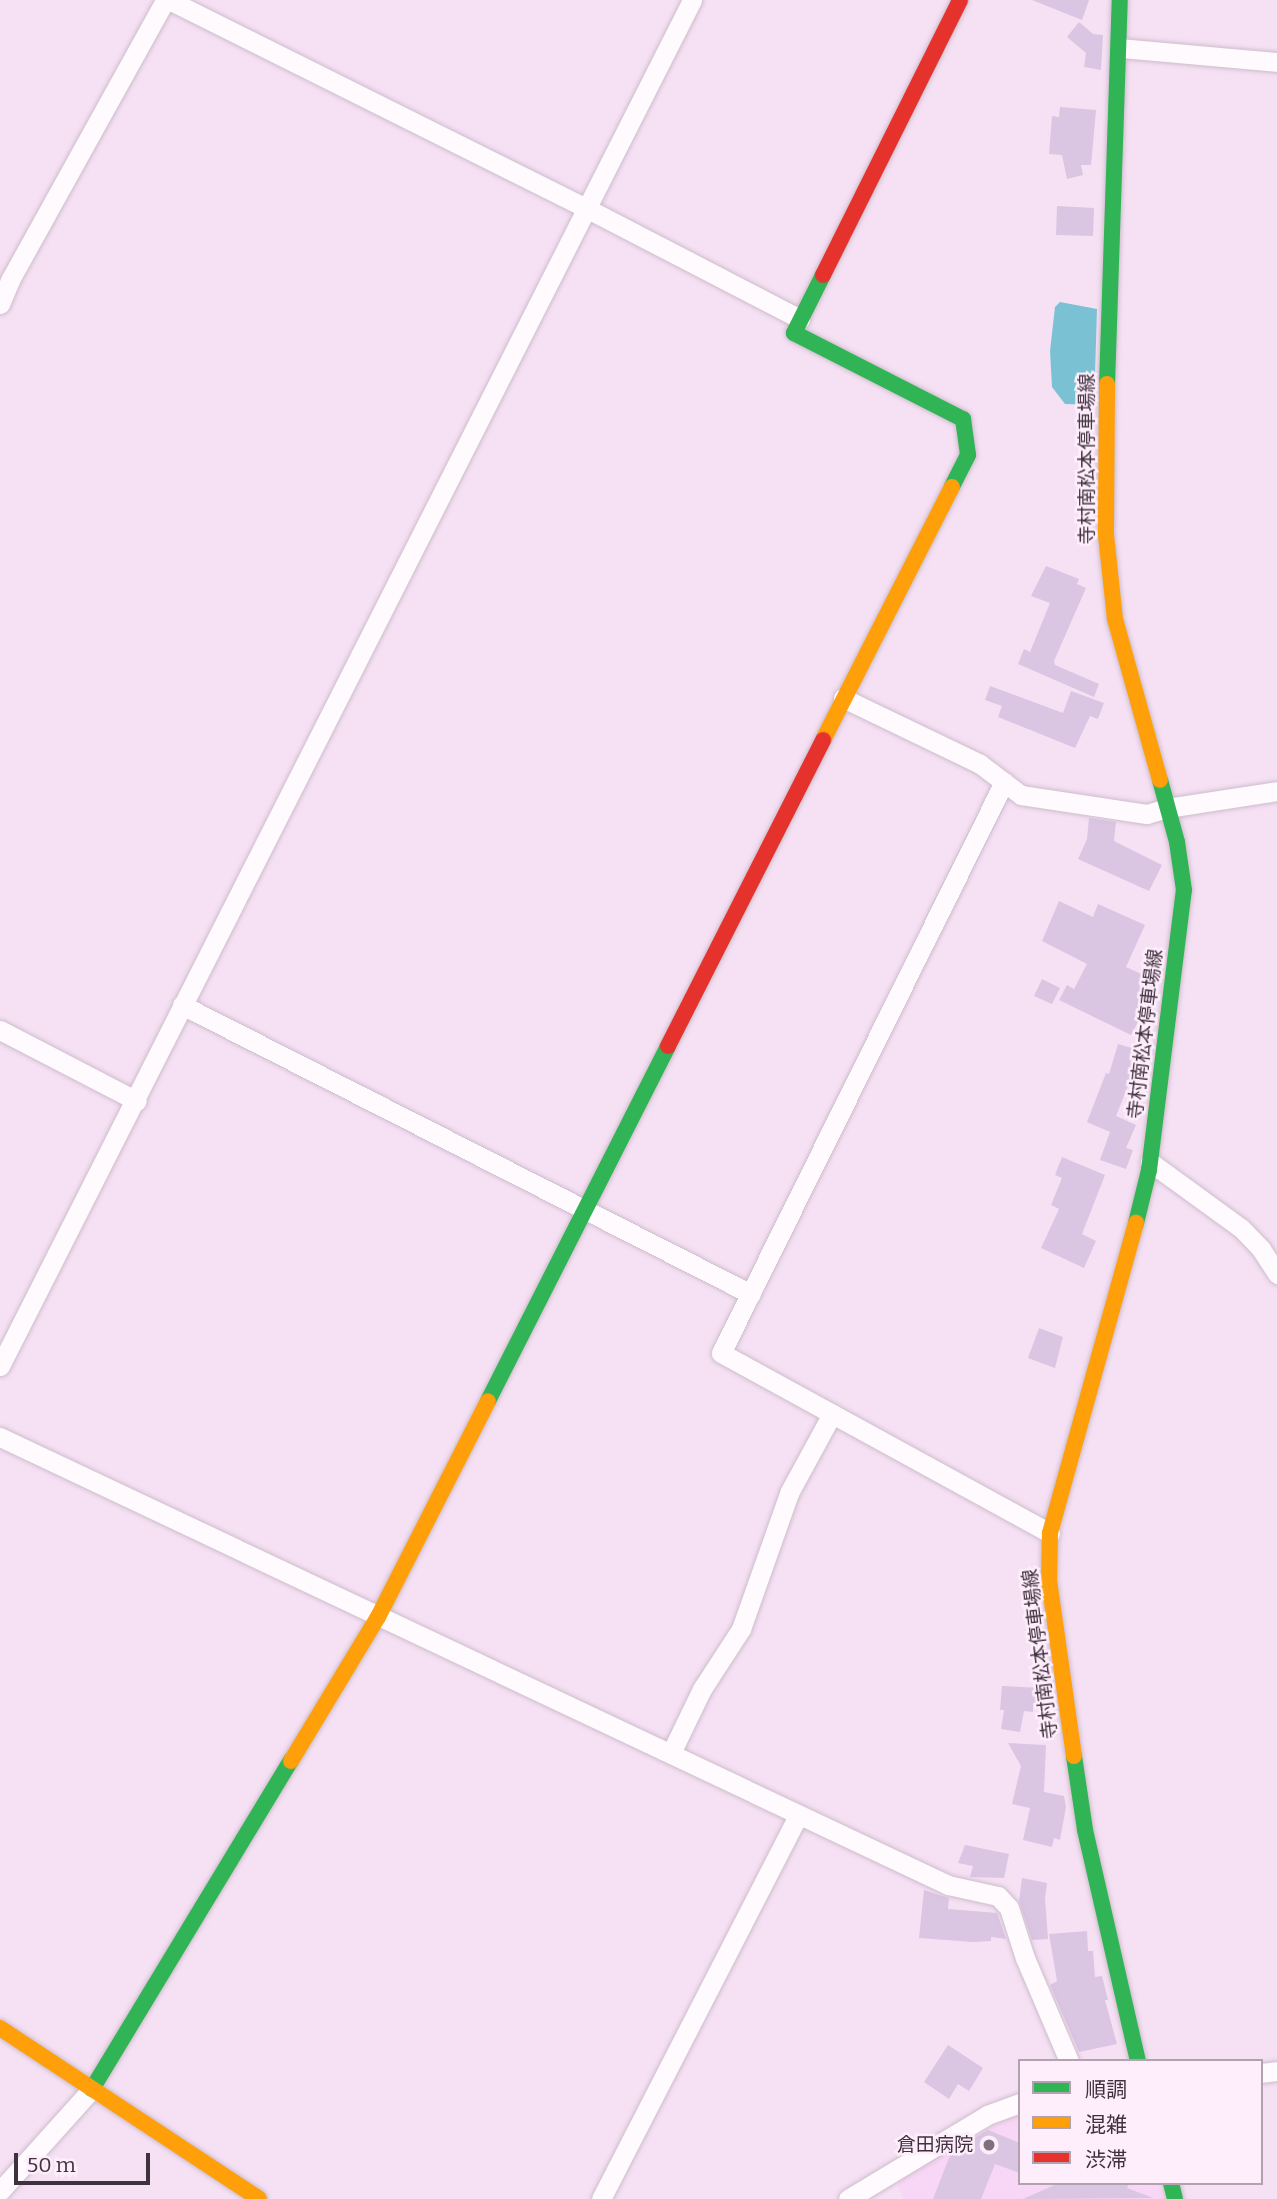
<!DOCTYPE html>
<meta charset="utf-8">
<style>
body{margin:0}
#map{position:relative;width:1277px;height:2199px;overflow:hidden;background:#f6e1f4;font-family:Bitter,"Noto Sans JP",serif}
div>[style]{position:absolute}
.built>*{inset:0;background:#f8d6f5}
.water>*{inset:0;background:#7ac2d3}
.building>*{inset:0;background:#dac5e3}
.roads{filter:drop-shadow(0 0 2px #cdbdcc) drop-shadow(0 0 2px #cdbdcc)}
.street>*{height:19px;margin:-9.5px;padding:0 9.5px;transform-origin:9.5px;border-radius:9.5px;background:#fefafd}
.fast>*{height:16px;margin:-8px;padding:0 8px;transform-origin:8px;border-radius:8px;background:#30b455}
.slow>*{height:16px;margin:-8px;padding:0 8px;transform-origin:8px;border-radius:8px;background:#ff9f0a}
.jam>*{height:16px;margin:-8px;padding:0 8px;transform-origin:8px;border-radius:8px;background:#e5322d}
.dots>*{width:19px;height:19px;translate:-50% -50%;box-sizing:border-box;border:4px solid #feeefc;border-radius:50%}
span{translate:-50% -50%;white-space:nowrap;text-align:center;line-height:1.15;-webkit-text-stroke:5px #feeefc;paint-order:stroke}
.street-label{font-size:19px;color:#40313f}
.poi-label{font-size:19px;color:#40313f}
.right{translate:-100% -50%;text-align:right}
.legend{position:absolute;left:1018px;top:2059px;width:245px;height:126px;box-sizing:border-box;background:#feeefc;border:2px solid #b2a2b0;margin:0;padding:9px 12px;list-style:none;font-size:21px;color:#40313f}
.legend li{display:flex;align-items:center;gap:14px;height:35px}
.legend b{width:35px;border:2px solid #b2a2b0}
.scale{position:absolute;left:14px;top:2153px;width:136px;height:32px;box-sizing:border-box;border:4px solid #40313f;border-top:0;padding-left:9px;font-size:21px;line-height:24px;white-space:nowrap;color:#40313f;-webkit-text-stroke:5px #feeefc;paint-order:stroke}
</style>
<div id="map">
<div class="built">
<div style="clip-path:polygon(1020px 2111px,1020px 2183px,1159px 2183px,1163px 2199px,903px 2199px,898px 2186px,900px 2178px)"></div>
</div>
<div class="water">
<div style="clip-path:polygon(1060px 302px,1097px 309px,1094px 405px,1065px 404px,1052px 387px,1050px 351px,1055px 307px)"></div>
</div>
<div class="building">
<div style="clip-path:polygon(1032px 0,1089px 0,1082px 20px)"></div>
<div style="clip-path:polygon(1079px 22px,1093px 34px,1103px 35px,1101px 70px,1084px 67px,1086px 53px,1067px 37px)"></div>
<div style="clip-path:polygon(1060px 107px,1096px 110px,1091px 165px,1081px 165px,1083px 175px,1067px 179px,1062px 155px,1049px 154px,1052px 116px,1059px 117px)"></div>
<div style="clip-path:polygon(1057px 206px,1094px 208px,1093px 236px,1056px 235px)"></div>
<div style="clip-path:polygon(1046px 566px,1079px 579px,1077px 584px,1086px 588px,1054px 661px,1055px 665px,1099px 684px,1094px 697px,1018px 664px,1024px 649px,1030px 652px,1050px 603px,1031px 596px)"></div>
<div style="clip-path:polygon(990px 686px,1063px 713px,1071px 691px,1104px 703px,1098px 719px,1090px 716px,1075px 748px,998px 717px,1002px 706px,985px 700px)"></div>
<div style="clip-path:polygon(1089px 818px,1116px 822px,1114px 841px,1162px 865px,1149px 891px,1078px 859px,1087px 839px)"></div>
<div style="clip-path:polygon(1059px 901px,1093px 917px,1098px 904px,1145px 925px,1126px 967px,1157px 981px,1156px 989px,1131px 1035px,1059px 1000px,1067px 985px,1074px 989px,1087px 964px,1042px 941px)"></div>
<div style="clip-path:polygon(1042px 979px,1060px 988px,1052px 1004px,1034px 996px)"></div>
<div style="clip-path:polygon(1118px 1044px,1142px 1051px,1116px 1116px,1136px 1125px,1126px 1148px,1133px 1150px,1126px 1169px,1100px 1160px,1110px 1132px,1087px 1122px,1106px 1073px,1109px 1074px)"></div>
<div style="clip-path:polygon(1062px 1157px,1105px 1175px,1082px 1234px,1096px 1241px,1084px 1268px,1041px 1248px,1059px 1209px,1051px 1205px,1062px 1178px,1055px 1175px)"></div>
<div style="clip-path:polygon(1039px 1328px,1063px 1337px,1055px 1368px,1028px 1358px)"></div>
<div style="clip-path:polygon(1002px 1686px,1041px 1688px,1041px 1704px,1033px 1704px,1033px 1712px,1024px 1711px,1020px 1732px,1001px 1729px,1004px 1710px,1000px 1710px)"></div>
<div style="clip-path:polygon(1008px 1743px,1046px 1745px,1044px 1792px,1064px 1796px,1066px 1807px,1060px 1840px,1054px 1838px,1052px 1847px,1023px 1840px,1030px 1808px,1012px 1804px,1021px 1766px)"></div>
<div style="clip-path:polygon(965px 1845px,1009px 1854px,1004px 1878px,970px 1877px,973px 1866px,958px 1863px)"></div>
<div style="clip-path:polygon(1022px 1878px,1047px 1883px,1045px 1898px,1048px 1939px,1032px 1940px,1019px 1901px)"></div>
<div style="clip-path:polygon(924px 1890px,949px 1898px,948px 1909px,997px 1913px,1006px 1939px,991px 1937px,991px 1941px,973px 1942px,919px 1938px)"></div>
<div style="clip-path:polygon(1087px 1931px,1088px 1951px,1093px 1951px,1095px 1977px,1102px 1976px,1108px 2000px,1105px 2000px,1117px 2044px,1079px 2052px,1050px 1985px,1057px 1981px,1049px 1934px)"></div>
<div style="clip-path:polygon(948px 2045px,983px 2068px,969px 2091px,958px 2084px,949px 2099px,924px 2082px)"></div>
<div style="clip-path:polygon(988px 2130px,1020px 2143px,1020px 2173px,995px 2164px,981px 2199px,933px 2199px,951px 2153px)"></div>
<div style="clip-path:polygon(1059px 2183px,1129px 2183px,1127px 2188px,1153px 2198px,1023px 2199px)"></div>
</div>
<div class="roads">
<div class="street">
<div style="left:169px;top:0;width:466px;rotate:26.5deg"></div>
<div style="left:586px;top:208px;width:241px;rotate:27.4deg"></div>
<div style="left:1120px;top:48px;width:158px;rotate:5.1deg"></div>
<div style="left:0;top:304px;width:26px;rotate:-67deg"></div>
<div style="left:10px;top:280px;width:320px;rotate:-61deg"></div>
<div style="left:843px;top:698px;width:152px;rotate:25.7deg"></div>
<div style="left:980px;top:764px;width:51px;rotate:37.1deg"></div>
<div style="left:1021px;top:795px;width:127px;rotate:8.6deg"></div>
<div style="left:1147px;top:814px;width:21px;rotate:-17deg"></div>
<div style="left:1167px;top:808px;width:111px;rotate:-8.8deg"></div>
<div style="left:1004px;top:782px;width:637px;rotate:116.36deg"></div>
<div style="left:721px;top:1353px;width:375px;rotate:28.7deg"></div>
<div style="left:182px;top:1005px;width:638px;rotate:26.93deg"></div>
<div style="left:0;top:1030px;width:154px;rotate:27.4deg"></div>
<div style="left:1150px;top:1162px;width:112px;rotate:36deg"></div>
<div style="left:1241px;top:1228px;width:29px;rotate:46deg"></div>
<div style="left:1261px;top:1249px;width:30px;rotate:57deg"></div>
<div style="left:0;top:1366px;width:1531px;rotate:-63.13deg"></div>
<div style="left:0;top:1437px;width:1049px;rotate:25.29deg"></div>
<div style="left:948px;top:1885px;width:51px;rotate:12.4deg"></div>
<div style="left:998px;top:1896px;width:16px;rotate:47deg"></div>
<div style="left:1009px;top:1908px;width:52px;rotate:72.3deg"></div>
<div style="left:1025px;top:1958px;width:112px;rotate:66.9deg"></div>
<div style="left:671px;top:1753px;width:71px;rotate:-64.2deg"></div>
<div style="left:702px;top:1689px;width:72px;rotate:-57deg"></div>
<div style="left:741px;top:1629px;width:146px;rotate:-70.5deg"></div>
<div style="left:790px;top:1491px;width:88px;rotate:-61.4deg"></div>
<div style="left:1261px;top:2073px;width:16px;rotate:-7deg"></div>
<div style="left:0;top:2191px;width:137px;rotate:-48deg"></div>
<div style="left:601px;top:2199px;width:432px;rotate:-62.8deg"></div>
<div style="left:848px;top:2199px;width:162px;rotate:-31.1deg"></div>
<div style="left:987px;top:2115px;width:35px;rotate:-20deg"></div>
</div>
<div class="fast">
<div style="left:823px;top:275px;width:65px;rotate:116.6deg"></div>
<div style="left:794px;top:333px;width:190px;rotate:27deg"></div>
<div style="left:963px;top:419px;width:36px;rotate:82deg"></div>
<div style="left:968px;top:455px;width:36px;rotate:117deg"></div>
<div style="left:1107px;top:384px;width:384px;rotate:-88.1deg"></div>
<div style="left:1136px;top:1223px;width:55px;rotate:-76.2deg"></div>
<div style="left:1149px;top:1170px;width:282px;rotate:-82.9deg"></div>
<div style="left:1184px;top:890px;width:49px;rotate:-98.3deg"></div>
<div style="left:1177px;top:842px;width:64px;rotate:-105.3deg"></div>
<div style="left:488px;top:1401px;width:398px;rotate:-63.1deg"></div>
<div style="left:1074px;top:1756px;width:75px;rotate:81.5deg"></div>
<div style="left:1085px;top:1830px;width:237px;rotate:77.1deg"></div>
<div style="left:92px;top:2089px;width:384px;rotate:-58.8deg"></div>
<div style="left:1171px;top:2183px;width:16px;rotate:76deg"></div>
</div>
<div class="slow">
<div style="left:1107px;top:384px;width:151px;rotate:90.4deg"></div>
<div style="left:1106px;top:535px;width:84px;rotate:83.9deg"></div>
<div style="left:1115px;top:619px;width:167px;rotate:74.4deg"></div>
<div style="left:823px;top:740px;width:284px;rotate:-63deg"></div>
<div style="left:1074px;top:1756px;width:177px;rotate:-98.1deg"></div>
<div style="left:1049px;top:1581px;width:48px;rotate:-88.8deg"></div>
<div style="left:1050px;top:1533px;width:322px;rotate:-74.5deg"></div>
<div style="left:291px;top:1761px;width:168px;rotate:-58.9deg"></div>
<div style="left:378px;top:1617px;width:242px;rotate:-63deg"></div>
<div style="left:0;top:2028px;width:310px;rotate:33.4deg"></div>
</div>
<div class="jam">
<div style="left:823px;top:275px;width:307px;rotate:-63.5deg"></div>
<div style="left:668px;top:1046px;width:343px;rotate:-63.1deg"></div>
</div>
</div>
<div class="dots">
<div style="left:989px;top:2145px;background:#806f7e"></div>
</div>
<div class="street-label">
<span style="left:1087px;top:459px;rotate:-90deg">寺村南松本停車場線</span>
<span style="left:1145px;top:1034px;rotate:-83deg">寺村南松本停車場線</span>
<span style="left:1040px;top:1654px;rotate:-97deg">寺村南松本停車場線</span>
</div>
<div class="poi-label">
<span class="right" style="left:973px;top:2145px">倉田病院</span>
</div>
<ul class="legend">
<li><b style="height:9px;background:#30b455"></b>順調</li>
<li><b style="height:9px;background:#ff9f0a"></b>混雑</li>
<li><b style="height:9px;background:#e5322d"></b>渋滞</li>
</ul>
<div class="scale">50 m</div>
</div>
